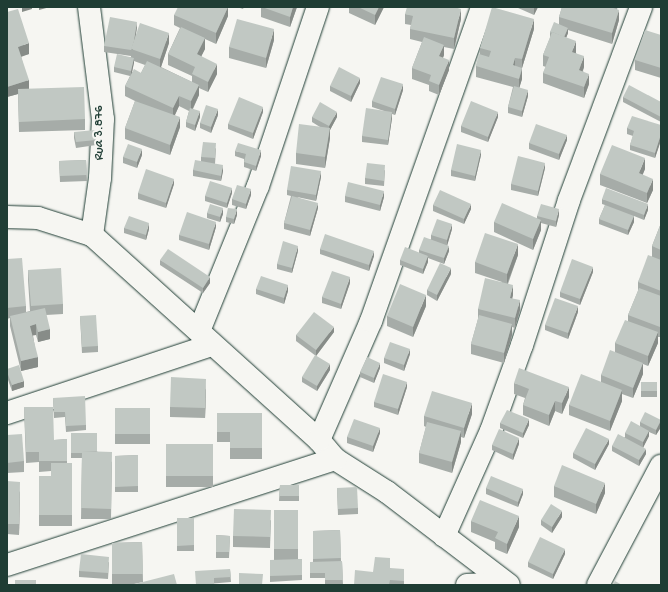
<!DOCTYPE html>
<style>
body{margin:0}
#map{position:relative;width:668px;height:592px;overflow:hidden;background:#f6f6f2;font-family:"Gochi Hand",sans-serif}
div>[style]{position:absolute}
.roads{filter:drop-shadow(0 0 1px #1f3d34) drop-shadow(0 0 1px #1f3d34)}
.minor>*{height:22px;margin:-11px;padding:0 11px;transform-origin:11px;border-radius:11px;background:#f6f6f2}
.wall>*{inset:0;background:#a6aca8}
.shaded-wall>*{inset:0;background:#878c88}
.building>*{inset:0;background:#c1c8c3}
span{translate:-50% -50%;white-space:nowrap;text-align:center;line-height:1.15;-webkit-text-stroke:4px #f6f6f2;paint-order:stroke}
.street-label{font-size:13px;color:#1f3d34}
.frame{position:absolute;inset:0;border:8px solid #1f3d34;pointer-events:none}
</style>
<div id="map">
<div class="roads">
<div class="minor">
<div style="left:89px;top:7px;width:113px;rotate:82.9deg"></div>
<div style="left:103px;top:119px;width:59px;rotate:92.9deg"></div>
<div style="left:100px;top:178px;width:58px;rotate:98deg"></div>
<div style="left:7px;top:217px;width:31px;rotate:2deg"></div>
<div style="left:38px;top:218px;width:57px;rotate:17.5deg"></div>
<div style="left:92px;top:235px;width:306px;rotate:42.1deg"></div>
<div style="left:319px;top:440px;width:25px;rotate:50deg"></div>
<div style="left:335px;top:459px;width:62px;rotate:32.4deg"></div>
<div style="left:387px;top:492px;width:153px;rotate:37.3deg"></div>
<div style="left:199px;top:331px;width:157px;rotate:-67.9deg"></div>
<div style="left:258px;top:186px;width:189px;rotate:-71.5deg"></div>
<div style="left:7px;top:413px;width:216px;rotate:-18.4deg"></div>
<div style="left:319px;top:440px;width:130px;rotate:-66.4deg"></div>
<div style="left:371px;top:321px;width:333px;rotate:-70.5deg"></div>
<div style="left:444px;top:536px;width:115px;rotate:-65.9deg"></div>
<div style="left:491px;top:431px;width:91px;rotate:-70.2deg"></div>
<div style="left:522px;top:345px;width:152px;rotate:-72deg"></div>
<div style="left:569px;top:200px;width:206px;rotate:-69.5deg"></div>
<div style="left:7px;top:565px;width:345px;rotate:-17.9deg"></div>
<div style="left:467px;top:585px;width:38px;rotate:-3deg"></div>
<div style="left:598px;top:585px;width:135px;rotate:-62.1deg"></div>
</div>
</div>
<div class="wall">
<div style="clip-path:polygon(evenodd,228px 7px,228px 16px,216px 44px,205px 39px,205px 49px,201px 56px,217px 74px,208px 92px,199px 88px,199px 95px,193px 109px,200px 117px,195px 131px,186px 127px,186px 122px,189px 111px,179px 106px,175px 115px,180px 127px,170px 155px,125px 139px,125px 128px,135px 101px,125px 96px,125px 86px,130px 76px,114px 72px,114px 67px,131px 57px,131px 56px,104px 52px,104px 46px,137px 27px,136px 35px,169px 43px,161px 67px,192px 82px,192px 76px,168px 65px,168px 54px,180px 28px,174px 25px,174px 15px,228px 7px,134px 61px,145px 65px,141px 73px,132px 72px,134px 61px)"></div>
<div style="clip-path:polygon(237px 7px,244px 7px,243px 9px)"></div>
<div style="clip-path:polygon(261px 7px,297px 7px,290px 27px,261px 17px)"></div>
<div style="clip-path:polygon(349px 7px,384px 7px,375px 25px,349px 13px)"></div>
<div style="clip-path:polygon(516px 7px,538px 7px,534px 15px)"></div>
<div style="clip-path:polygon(562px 7px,618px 7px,617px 9px,619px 20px,612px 44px,568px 30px,568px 33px,566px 38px,576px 52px,576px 53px,584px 67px,583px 71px,589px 84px,584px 98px,543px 83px,543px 73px,546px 67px,543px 66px,543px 55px,550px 38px,550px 32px,559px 24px,559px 17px)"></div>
<div style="clip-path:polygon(7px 12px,29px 54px,21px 56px,29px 89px,85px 119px,85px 130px,19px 132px,18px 94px,7px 97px)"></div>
<div style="clip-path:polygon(405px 14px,461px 19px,454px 49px,444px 47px,444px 55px,443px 58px,449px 70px,439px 95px,429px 91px,429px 85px,412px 79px,412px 68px,422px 42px,410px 39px,410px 29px,411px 25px,405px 24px)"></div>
<div style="clip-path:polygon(534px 29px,522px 68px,522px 79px,519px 88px,528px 96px,522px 117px,508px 113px,508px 107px,513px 87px,476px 77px,476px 66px,480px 54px,480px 48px)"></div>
<div style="clip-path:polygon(661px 35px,661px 78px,635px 70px,635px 60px)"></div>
<div style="clip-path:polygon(274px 40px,266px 68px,229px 58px,229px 47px)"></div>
<div style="clip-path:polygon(360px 83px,351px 102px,330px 91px,330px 86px)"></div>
<div style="clip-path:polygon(403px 90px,395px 115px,392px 114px,392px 118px,388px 145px,362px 142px,362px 136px,384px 111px,372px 107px,372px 101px)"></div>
<div style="clip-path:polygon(623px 97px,661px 102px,661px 122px,623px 102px)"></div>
<div style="clip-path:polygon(263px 112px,253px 139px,228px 129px,228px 124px)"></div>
<div style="clip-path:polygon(218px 115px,211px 133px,200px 128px,200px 123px)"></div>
<div style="clip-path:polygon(312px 117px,337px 117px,330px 130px,330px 138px,325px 168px,296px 164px,296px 153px,320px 127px,312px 122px)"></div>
<div style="clip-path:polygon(498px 117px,488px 142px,461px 132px,461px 126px)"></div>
<div style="clip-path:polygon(661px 125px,661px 140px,655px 158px,630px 150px,630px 145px,633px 136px,627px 134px,627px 128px)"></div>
<div style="clip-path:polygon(74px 132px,96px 140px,96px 145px,76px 148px,74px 138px)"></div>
<div style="clip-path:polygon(567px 140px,559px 160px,529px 149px,529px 143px)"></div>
<div style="clip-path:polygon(216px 148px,215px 164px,223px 171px,221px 181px,193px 176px,193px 170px,201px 161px,201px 157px)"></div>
<div style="clip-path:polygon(235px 151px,261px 156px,256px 171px,244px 167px,244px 159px,235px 156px)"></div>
<div style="clip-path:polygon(142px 155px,137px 168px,123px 163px,123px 157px)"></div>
<div style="clip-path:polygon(481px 155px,475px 181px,451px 176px,451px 170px)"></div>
<div style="clip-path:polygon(86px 160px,87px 181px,60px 182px,59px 161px)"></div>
<div style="clip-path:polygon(545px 168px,538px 196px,511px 190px,511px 184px)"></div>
<div style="clip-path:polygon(645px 169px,642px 175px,653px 190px,647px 203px,600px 185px,600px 174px)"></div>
<div style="clip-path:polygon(385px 170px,384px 186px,365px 184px,365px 178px)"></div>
<div style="clip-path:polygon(321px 177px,316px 201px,297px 197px,318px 208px,310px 236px,284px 229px,284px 223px,291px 196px,287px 195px,287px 190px)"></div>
<div style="clip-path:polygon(174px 184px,166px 208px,138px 199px,138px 193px)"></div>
<div style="clip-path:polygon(232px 193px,227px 208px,205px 201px,205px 196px)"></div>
<div style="clip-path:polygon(251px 195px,246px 209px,232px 205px,232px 199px)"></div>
<div style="clip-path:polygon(345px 196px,384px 197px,380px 211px,345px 202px)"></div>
<div style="clip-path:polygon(602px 199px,648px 210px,644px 220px,634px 216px,634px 222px,628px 235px,599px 224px,599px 219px,605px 205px,602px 204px)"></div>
<div style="clip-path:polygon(433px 205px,471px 209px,464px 224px,433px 211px)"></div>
<div style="clip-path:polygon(207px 213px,223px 214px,220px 222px,207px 218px)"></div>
<div style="clip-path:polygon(237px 215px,234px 224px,226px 222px,226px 217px)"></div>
<div style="clip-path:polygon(559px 215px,556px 227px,541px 223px,541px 230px,533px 250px,494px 232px,494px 222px,537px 218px,537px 216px)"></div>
<div style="clip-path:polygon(661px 223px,661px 334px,660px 337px,658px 337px,658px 343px,648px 366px,643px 364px,643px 374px,633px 398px,622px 394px,622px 401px,610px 431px,569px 415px,569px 405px,601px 382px,601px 375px,615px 352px,615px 343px,628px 321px,628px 315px,638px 291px,638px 282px,652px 256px,652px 246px)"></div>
<div style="clip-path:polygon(216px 227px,209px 250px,179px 240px,179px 235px)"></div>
<div style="clip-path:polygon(124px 228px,149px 229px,146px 240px,124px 233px)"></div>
<div style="clip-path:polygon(452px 229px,447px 245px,449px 251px,444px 264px,428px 258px,428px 262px,423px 274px,400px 265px,400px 260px,419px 253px,419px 250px,431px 239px,431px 235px)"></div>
<div style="clip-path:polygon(320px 249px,374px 256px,369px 271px,320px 254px)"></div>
<div style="clip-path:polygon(298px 251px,292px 273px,277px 269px,277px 264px)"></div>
<div style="clip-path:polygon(518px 255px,508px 284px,513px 295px,512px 298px,520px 310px,515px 328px,512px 327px,512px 335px,504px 363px,471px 354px,471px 344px,478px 319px,478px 309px,502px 282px,475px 273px,475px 262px)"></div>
<div style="clip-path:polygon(7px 259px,26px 306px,26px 312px,30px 311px,28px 280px,28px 270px,63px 304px,63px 314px,46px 315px,50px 339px,38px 342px,36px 335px,33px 335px,38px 367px,21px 371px,10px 326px,10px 318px,7px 319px)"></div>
<div style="clip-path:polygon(160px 260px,210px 283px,203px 293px,160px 265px)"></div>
<div style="clip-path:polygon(593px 272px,580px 305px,560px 297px,560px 292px)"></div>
<div style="clip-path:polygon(451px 274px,437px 301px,427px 295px,427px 290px)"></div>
<div style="clip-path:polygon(350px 283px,341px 309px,322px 303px,322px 297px)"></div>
<div style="clip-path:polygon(256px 289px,288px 291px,284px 304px,256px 294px)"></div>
<div style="clip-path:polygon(426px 306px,413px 337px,387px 326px,387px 316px)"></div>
<div style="clip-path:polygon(578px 312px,568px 339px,545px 330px,545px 325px)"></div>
<div style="clip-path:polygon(80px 316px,98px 346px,98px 352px,82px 353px)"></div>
<div style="clip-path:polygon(334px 332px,316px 356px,296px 341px,296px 335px)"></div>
<div style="clip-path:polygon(410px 354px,404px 371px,384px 363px,384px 358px)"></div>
<div style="clip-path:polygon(380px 368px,374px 383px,360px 377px,360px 372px)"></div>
<div style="clip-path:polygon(7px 369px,24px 387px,12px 391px,7px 377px)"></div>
<div style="clip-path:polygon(330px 370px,317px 391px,302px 382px,302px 377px)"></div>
<div style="clip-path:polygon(641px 382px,657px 382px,657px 397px,641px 397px)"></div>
<div style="clip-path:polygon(514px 383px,569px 397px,562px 414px,555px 411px,549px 426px,523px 415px,523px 405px,525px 398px,514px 394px)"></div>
<div style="clip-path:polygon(407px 387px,398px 415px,374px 407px,374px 402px)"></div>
<div style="clip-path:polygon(206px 389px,205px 418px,170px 417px,170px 407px)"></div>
<div style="clip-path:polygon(53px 398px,86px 425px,86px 430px,66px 432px,65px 417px,54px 418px)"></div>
<div style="clip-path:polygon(24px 407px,54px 440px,67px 439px,67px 463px,72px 463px,72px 526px,39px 526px,39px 476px,51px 476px,51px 471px,39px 472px,39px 462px,26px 463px)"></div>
<div style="clip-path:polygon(115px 408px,150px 408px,150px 444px,115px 444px)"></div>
<div style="clip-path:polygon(217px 413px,262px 413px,262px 459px,230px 459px,230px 442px,217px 442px)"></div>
<div style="clip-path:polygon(472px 414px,464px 438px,461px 437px,461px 442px,452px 473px,419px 463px,419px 453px,426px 427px,424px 426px,424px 416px)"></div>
<div style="clip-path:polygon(661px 420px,661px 427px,656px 435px,649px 432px,649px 436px,643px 447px,646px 454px,639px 466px,612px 451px,612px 446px,625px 437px,625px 433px,640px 426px,640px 422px)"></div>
<div style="clip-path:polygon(500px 423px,529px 425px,523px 438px,500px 428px)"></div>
<div style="clip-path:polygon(71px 433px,112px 462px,111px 519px,81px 519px,82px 458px,71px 458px)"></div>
<div style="clip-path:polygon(380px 433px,373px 452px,347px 443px,347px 437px)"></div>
<div style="clip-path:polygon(7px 435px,24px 461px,24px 472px,7px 473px)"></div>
<div style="clip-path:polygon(166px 444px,213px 444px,213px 487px,166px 487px)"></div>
<div style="clip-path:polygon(519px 444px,513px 460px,492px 450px,492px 445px)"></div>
<div style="clip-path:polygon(609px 444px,595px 470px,573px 458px,573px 453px)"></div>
<div style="clip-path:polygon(138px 455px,138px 492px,115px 492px,115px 456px)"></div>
<div style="clip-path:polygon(7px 481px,20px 492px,19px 535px,7px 534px)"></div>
<div style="clip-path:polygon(280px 485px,299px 485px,299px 501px,279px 501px)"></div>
<div style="clip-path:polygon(554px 486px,605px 493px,596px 514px,554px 497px)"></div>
<div style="clip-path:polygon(337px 488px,358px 508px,358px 514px,338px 515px)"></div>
<div style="clip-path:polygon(486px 488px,523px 494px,518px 507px,486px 494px)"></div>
<div style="clip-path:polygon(274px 510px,298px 510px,298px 559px,302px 559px,302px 580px,270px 582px,270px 560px,274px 560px)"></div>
<div style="clip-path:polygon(562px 517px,552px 533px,541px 525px,541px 520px)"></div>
<div style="clip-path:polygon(177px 518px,194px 518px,194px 551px,177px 551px)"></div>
<div style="clip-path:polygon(271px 520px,270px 548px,233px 547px,233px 536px)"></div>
<div style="clip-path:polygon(471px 521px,519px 527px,507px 554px,495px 549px,495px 542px,471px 532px)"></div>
<div style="clip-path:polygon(340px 530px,341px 561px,342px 561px,343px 585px,325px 585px,325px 578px,310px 578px,310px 562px,313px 562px,313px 531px)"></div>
<div style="clip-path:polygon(216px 535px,230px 536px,229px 558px,216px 558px)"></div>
<div style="clip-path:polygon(142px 542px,143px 582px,134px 584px,112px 584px,112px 543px)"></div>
<div style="clip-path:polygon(565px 554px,553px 579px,528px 567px,528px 562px)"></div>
<div style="clip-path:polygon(109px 562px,108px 579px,79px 577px,79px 571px)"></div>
<div style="clip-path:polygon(390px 568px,404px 579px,404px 585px,354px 585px,373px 572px)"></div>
<div style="clip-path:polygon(230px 569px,231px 582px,196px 585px)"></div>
</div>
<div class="shaded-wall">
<div style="clip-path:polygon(22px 7px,32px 7px,32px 9px,22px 12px)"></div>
<div style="clip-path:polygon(39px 7px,50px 7px,39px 10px)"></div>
<div style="clip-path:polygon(228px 7px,228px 16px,216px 44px,216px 33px)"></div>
<div style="clip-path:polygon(293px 7px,297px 7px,290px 27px,290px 17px)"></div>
<div style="clip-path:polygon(379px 7px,384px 7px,375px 25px,375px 15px)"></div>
<div style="clip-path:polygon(534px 7px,538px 7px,534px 15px)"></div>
<div style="clip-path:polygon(461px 9px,461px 19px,454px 49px,454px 38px)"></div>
<div style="clip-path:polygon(619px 10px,619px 20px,612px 44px,612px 33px)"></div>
<div style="clip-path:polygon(534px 19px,534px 29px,522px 68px,522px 79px,519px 89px,519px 79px,522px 70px,522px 59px)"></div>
<div style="clip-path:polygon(137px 22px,137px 27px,133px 50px,132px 50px)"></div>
<div style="clip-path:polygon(568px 28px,568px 33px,564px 43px,564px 38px)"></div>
<div style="clip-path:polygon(274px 29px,274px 40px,266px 68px,266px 58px)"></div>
<div style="clip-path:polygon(169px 33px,169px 43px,160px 70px,160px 59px)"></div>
<div style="clip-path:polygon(205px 38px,205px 49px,197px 65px,197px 54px)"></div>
<div style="clip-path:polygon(576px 41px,576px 52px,572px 62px,572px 52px)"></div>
<div style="clip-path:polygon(29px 43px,29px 54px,18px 58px,18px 47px)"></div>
<div style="clip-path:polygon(444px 45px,444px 55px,439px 67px,439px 56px)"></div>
<div style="clip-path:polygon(584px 56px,584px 67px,579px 80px,579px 70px)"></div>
<div style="clip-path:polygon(134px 58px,134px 63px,131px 77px,131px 71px)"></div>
<div style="clip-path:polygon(515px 58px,515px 68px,513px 65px)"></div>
<div style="clip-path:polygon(449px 60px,449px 70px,439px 95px,439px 85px)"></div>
<div style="clip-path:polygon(217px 64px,217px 74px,208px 92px,208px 82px)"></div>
<div style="clip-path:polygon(589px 74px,589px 84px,584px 98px,584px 87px)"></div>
<div style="clip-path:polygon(360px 78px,360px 83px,351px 102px,351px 96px)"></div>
<div style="clip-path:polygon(29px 80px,29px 91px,7px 97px,7px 87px)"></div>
<div style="clip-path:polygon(403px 84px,403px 90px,395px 115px,395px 109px)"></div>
<div style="clip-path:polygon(199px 85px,199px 95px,191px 112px,191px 101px)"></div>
<div style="clip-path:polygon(528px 90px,528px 96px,522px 117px,522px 111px)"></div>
<div style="clip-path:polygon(179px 96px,179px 106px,173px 119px,173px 108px)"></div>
<div style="clip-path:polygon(263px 107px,263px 112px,253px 139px,253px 133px)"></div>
<div style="clip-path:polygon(218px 109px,218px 115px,211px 133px,211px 127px)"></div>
<div style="clip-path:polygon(200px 111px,200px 117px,195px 131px,195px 125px)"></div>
<div style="clip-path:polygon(337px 112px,337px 117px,330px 130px,330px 138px,325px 168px,325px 157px,329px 132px,329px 126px)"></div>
<div style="clip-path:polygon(392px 112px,392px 118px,388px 145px,388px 140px)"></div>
<div style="clip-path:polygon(498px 112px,498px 117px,488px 142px,488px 137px)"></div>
<div style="clip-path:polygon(180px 117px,180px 127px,170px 155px,170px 145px)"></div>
<div style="clip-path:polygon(661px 134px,661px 140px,655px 158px,655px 153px)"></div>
<div style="clip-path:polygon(567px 135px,567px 140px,559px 160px,559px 154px)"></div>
<div style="clip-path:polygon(142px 149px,142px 155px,137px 168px,137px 162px)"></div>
<div style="clip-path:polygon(261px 150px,261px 156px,256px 171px,256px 166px)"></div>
<div style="clip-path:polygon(481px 150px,481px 155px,475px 181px,475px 176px)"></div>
<div style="clip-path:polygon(645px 158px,645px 169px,639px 184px,639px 173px)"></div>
<div style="clip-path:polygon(545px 163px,545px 168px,538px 196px,538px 191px)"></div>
<div style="clip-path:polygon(223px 165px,223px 171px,221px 181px,221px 176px)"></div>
<div style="clip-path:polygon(321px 171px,321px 177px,316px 201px,316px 195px)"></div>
<div style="clip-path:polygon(174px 179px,174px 184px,166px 208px,166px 203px)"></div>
<div style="clip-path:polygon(653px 179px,653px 190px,647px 203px,647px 193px)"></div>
<div style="clip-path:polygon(232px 188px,232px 193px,227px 208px,227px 203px)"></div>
<div style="clip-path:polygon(251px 189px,251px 195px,246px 209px,246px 204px)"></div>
<div style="clip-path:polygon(384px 191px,384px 197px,380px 211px,380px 205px)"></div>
<div style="clip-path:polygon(318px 203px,318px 208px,310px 236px,310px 230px)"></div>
<div style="clip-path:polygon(471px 204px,471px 209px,464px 224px,464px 219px)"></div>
<div style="clip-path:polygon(648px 204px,648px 210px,644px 220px,644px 215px)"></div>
<div style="clip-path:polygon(223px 208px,223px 214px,220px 222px,220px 217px)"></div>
<div style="clip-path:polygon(237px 209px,237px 215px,234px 224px,234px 219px)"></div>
<div style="clip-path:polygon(559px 209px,559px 215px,556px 227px,556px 221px)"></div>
<div style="clip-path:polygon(634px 216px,634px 222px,628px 235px,628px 230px)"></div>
<div style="clip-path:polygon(541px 220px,541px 230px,533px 250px,533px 239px)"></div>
<div style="clip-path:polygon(216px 222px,216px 227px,209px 250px,209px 244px)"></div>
<div style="clip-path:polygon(149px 223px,149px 229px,146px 240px,146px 235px)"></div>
<div style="clip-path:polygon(452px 224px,452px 229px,447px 246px,447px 240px)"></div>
<div style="clip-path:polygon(518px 244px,518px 255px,507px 284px,507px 274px)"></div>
<div style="clip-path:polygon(298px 246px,298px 251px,292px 273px,292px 268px)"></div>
<div style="clip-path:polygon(449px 246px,449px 251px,444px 264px,444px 258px)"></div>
<div style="clip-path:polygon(374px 251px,374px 256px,369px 271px,369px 265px)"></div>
<div style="clip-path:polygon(428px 256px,428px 262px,423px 274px,423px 269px)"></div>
<div style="clip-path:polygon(593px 267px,593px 272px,580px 305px,580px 299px)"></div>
<div style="clip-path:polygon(451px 268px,451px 274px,437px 301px,437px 295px)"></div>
<div style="clip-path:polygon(210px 277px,210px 283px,203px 293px,203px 288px)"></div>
<div style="clip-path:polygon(350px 277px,350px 283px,341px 309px,341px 304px)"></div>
<div style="clip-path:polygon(288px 285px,288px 291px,284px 304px,284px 298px)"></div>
<div style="clip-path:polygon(513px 285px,513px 295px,510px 308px,510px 298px)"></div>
<div style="clip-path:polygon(426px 295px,426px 306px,413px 337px,413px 327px)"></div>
<div style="clip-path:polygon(520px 300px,520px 310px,515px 328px,515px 318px)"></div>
<div style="clip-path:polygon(578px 306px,578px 312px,568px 339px,568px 333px)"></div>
<div style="clip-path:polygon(661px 323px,661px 334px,660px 337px,660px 327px)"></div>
<div style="clip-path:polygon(36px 324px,36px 335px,30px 336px,30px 326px)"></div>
<div style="clip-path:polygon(512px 324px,512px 335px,504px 363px,504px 353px)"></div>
<div style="clip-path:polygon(334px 327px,334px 332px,316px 356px,316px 350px)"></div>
<div style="clip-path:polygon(50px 329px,50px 339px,38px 342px,38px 332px)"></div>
<div style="clip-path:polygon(658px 332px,658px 343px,648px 366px,648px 356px)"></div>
<div style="clip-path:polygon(410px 349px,410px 354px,404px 371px,404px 365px)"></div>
<div style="clip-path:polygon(38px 357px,38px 367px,21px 371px,21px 361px)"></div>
<div style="clip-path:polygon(380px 363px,380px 368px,374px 383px,374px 378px)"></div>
<div style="clip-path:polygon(643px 363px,643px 374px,633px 398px,633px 388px)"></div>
<div style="clip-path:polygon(330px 364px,330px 370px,317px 391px,317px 386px)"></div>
<div style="clip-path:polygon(206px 379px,206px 389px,205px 418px,205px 408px)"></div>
<div style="clip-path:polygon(24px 381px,24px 387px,12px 391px,12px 385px)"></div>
<div style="clip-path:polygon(407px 382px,407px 387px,398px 415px,398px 409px)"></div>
<div style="clip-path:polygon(569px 387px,569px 397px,562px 414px,562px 403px)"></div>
<div style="clip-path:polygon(622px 390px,622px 401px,610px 431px,610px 421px)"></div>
<div style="clip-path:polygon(555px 401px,555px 411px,549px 426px,549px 415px)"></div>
<div style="clip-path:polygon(472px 403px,472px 414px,464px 438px,464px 428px)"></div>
<div style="clip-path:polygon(529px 419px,529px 425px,523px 438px,523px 433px)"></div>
<div style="clip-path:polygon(661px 421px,661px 427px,656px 435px,656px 430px)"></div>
<div style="clip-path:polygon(380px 428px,380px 433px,373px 452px,373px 446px)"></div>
<div style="clip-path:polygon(461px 431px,461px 442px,452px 473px,452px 462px)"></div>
<div style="clip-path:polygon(649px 431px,649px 436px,643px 448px,643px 442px)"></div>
<div style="clip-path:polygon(519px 438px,519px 444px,513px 460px,513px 454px)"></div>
<div style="clip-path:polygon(609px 439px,609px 444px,595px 470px,595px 464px)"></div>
<div style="clip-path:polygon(646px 449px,646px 454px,639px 466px,639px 460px)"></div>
<div style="clip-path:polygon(20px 482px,20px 492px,19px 535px,19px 524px)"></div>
<div style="clip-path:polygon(605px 483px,605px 493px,596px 514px,596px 504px)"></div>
<div style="clip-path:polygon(523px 489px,523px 494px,518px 507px,518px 502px)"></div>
<div style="clip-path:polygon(562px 511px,562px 517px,552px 533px,552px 527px)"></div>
<div style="clip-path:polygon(519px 516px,519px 527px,507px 554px,507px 544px)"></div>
<div style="clip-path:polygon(565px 549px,565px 554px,553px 579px,553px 574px)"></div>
</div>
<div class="building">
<div style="clip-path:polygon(178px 7px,228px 7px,216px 33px,174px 15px)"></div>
<div style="clip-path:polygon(262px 7px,293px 7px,290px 17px)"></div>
<div style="clip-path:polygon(358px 7px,379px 7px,375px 15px)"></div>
<div style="clip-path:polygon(407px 7px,454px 7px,461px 9px,454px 38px,410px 29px,413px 16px,405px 14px)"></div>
<div style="clip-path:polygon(492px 7px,534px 19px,522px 59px,515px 58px,513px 65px,522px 68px,519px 79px,476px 66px,479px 54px,489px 57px,491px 51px,480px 48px)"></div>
<div style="clip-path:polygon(562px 7px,611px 7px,619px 10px,612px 33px,559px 17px)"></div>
<div style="clip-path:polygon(18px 9px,29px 43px,18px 47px,29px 80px,7px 87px,7px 12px)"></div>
<div style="clip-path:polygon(110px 17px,137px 22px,134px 41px,131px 50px,104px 46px)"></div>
<div style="clip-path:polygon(237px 19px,274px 29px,266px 58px,229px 47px)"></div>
<div style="clip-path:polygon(554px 22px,568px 28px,564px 37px,552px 32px,551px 33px,550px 32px)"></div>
<div style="clip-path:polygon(140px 23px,169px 33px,160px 59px,131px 49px)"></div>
<div style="clip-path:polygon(181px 27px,205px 38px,197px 54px,217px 64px,208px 82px,192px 74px,195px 67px,168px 54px)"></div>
<div style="clip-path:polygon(645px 30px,661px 35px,661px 68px,635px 60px)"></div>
<div style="clip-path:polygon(552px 32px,576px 41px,572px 52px,584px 56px,579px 70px,589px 74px,584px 87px,543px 73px,549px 57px,543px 55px)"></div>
<div style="clip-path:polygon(424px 37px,444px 45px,439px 56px,449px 60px,439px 85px,429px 81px,431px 75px,412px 68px)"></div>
<div style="clip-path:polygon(117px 54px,134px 58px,131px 71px,114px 67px)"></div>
<div style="clip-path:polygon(147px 61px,199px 85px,191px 101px,179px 96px,173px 108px,125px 86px,134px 69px,141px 73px)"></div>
<div style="clip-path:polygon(339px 67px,360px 78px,351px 96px,330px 86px)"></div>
<div style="clip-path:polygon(381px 77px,403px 84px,395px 109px,372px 101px)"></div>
<div style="clip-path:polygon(629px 85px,661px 102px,661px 117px,623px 97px)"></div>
<div style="clip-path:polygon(514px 86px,528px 90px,522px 111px,508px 107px)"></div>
<div style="clip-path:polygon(84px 87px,85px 119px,19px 122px,18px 89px)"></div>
<div style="clip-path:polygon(239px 97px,263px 107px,253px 133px,228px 124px)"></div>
<div style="clip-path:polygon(135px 101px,180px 117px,170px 145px,125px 128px)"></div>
<div style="clip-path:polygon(471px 101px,498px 112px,488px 137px,461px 126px)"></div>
<div style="clip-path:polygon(320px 102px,337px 112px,329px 126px,312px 117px)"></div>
<div style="clip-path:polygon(206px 105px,218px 109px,211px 127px,200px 123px)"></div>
<div style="clip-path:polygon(190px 108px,200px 111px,195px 125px,186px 122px)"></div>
<div style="clip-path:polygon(366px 108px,392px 112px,388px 140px,362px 136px)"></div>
<div style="clip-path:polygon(632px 116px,661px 125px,661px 134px,655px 153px,630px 145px,634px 131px,627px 128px)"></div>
<div style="clip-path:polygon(299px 124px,330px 128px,325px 157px,296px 153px)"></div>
<div style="clip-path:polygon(536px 124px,567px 135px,559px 154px,529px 143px)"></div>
<div style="clip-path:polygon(95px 130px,96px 140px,76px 142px,74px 132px)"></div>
<div style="clip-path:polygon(203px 142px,216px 143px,215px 158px,201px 157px)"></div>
<div style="clip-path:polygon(238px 143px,261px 150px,256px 166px,244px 162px,246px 154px,235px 151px)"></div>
<div style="clip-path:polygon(128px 144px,142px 149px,137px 162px,123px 157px)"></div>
<div style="clip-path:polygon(457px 144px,481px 150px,475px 176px,451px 170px)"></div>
<div style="clip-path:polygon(612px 145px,645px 158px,639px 173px,653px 179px,647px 193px,600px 174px)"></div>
<div style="clip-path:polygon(518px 156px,545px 163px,538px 191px,511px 184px)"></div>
<div style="clip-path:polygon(86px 160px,87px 175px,60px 176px,59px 161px)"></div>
<div style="clip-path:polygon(195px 160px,223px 165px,221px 176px,193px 170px)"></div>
<div style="clip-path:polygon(367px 163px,385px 165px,384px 181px,365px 178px)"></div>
<div style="clip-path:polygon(291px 166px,321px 171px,316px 195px,287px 190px)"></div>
<div style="clip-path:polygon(146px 169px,174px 179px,166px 203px,138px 193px)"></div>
<div style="clip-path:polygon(210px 181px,232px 188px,227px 203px,205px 196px)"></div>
<div style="clip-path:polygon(348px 182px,384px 191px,380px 205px,345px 196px)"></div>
<div style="clip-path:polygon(237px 185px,251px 189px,246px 204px,232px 199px)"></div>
<div style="clip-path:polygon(606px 188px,648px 204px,644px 215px,602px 199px)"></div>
<div style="clip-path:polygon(440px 190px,471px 204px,464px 219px,433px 205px)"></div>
<div style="clip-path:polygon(292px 196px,318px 203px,310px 230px,284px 223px)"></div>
<div style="clip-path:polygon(502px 203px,541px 220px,533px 239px,494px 222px)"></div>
<div style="clip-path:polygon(210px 204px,223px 208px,220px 217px,207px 213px)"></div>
<div style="clip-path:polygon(541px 204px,559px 209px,556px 221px,537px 216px)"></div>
<div style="clip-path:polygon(605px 205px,634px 216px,628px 230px,599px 219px)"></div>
<div style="clip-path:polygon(228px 208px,237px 209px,234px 219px,226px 217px)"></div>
<div style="clip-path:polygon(187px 212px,216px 222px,209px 244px,179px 235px)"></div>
<div style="clip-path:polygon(129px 216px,149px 223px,146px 235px,124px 228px)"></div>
<div style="clip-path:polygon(437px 219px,452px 224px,447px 240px,431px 235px)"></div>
<div style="clip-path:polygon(661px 223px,661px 250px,652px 246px)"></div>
<div style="clip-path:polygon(485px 233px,518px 244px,507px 274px,475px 262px)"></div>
<div style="clip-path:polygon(325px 234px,374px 251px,369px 265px,320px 249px)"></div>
<div style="clip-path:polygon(424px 237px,449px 246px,444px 258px,419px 250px)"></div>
<div style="clip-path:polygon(283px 241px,298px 246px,292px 268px,277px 264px)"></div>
<div style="clip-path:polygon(405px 247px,428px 256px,423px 269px,400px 260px)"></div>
<div style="clip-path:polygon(168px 249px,210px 277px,203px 288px,160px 260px)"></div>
<div style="clip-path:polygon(648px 255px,661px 260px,661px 291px,638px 282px)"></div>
<div style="clip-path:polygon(22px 258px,26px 306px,7px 308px,7px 259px)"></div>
<div style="clip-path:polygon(572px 259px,593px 267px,580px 299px,560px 292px)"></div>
<div style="clip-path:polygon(440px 263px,451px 268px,437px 295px,427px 290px)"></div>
<div style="clip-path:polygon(61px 268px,63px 304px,31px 306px,28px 270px)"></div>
<div style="clip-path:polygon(332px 271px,350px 277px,341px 304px,322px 297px)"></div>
<div style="clip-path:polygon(261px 276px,288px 285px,284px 298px,256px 289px)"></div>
<div style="clip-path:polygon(485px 278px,513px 285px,510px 298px,520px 300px,515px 318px,478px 309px)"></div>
<div style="clip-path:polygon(400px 284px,426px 295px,413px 327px,387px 316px)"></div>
<div style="clip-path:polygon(639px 288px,661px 296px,661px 323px,660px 327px,628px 315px)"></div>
<div style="clip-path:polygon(555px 298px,578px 306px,568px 333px,545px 325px)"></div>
<div style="clip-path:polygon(45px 308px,50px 329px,38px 332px,36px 324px,30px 326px,38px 357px,21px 361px,10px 316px)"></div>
<div style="clip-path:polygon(314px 312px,334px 327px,316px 350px,296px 335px)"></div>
<div style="clip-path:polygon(96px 315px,98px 346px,82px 347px,80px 316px)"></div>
<div style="clip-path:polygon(479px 315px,512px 324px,504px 353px,471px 344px)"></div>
<div style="clip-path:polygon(625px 320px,658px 332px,648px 356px,615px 343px)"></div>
<div style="clip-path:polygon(390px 342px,410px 349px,404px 365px,384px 358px)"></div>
<div style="clip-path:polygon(610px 350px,643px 363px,633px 388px,601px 375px)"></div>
<div style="clip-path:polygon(315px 355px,330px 364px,317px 386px,302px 377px)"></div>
<div style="clip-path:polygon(367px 357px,380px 363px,374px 378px,360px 372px)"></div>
<div style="clip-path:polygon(19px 365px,24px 381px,12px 385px,7px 372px,7px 369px)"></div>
<div style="clip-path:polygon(519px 368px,569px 387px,562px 403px,555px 401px,549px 415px,523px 405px,529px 389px,514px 383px)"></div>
<div style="clip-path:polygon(383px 374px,407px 382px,398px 409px,374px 402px)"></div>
<div style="clip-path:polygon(581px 374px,622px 390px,610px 421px,569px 405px)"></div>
<div style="clip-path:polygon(171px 377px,206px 379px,205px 408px,170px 407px)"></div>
<div style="clip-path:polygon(641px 382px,657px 382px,657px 391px,641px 391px)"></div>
<div style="clip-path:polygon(432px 391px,472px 403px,464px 428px,424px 416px)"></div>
<div style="clip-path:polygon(85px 396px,86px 425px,66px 426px,65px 412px,54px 412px,53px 398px)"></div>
<div style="clip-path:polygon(24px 407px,53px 407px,54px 440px,67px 439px,67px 461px,39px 461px,39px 452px,26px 452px)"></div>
<div style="clip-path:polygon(115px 408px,150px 408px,150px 434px,115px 434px)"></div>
<div style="clip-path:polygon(507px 410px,529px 419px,523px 433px,500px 423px)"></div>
<div style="clip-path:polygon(645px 412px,661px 420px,656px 430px,640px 422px)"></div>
<div style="clip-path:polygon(217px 413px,262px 413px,262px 448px,230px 448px,230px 432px,217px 432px)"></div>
<div style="clip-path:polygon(354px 419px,380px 428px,373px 446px,347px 437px)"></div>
<div style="clip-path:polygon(631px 421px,649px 431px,643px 442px,625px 433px)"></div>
<div style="clip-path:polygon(427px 422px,461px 431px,452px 462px,419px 453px)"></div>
<div style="clip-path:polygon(586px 428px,609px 439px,595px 464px,573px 453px)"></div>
<div style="clip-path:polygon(499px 429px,519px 438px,513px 454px,492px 445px)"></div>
<div style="clip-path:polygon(71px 433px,97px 433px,97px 451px,82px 451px,82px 453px,71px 453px)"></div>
<div style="clip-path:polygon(22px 434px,24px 461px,7px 463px,7px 435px)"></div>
<div style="clip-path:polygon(618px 434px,646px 449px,639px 460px,612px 446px)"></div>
<div style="clip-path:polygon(166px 444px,213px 444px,213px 476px,166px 476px)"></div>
<div style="clip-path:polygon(82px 451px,112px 452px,111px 509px,81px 508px)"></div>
<div style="clip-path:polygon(138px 455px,138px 486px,115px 487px,115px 456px)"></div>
<div style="clip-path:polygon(51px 463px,72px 463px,72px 515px,39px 515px,39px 476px,51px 476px)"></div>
<div style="clip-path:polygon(562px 465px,605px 483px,596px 504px,554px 486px)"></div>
<div style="clip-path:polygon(491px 476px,523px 489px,518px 502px,486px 488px)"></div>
<div style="clip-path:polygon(7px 481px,20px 482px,19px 524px,7px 524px)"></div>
<div style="clip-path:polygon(280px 485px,299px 485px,299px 496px,279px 496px)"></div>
<div style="clip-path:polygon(357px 487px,358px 508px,338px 509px,337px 488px)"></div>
<div style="clip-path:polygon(480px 500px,519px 516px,507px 544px,495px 538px,498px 532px,471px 521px)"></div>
<div style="clip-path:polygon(551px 504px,562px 511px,552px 527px,541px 520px)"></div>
<div style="clip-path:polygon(234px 509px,271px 510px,270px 537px,233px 536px)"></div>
<div style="clip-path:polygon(274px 510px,298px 510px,298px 549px,274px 549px)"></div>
<div style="clip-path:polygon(177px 518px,194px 518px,194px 545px,177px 546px)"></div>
<div style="clip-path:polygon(340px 530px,341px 558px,313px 559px,313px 531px)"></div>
<div style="clip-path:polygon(216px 535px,230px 536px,229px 552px,216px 552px)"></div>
<div style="clip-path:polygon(540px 537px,565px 549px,553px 574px,528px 562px)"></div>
<div style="clip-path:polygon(142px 542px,143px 574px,112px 574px,112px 543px)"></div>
<div style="clip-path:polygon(81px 554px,109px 557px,108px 573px,79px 571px)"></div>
<div style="clip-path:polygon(375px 557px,390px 558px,390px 568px,404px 569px,404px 581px,390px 580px,389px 585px,354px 585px,355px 570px,373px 572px)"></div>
<div style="clip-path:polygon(302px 559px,302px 575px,270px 576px,270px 560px)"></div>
<div style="clip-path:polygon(342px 561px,343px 580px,325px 580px,325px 573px,310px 573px,310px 562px)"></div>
<div style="clip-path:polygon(230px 569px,231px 577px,214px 578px,214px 585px,196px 585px,195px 571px)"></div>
<div style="clip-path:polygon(239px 573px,263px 574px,262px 585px,239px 585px)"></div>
<div style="clip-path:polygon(174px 574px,177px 585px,131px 585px)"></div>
<div style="clip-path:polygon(15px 580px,36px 580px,36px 585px,15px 585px)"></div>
<div style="clip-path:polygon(615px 581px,622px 585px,613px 585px)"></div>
</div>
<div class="street-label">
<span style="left:100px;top:133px;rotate:-90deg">Rua 3.876</span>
</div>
<div class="frame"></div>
</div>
